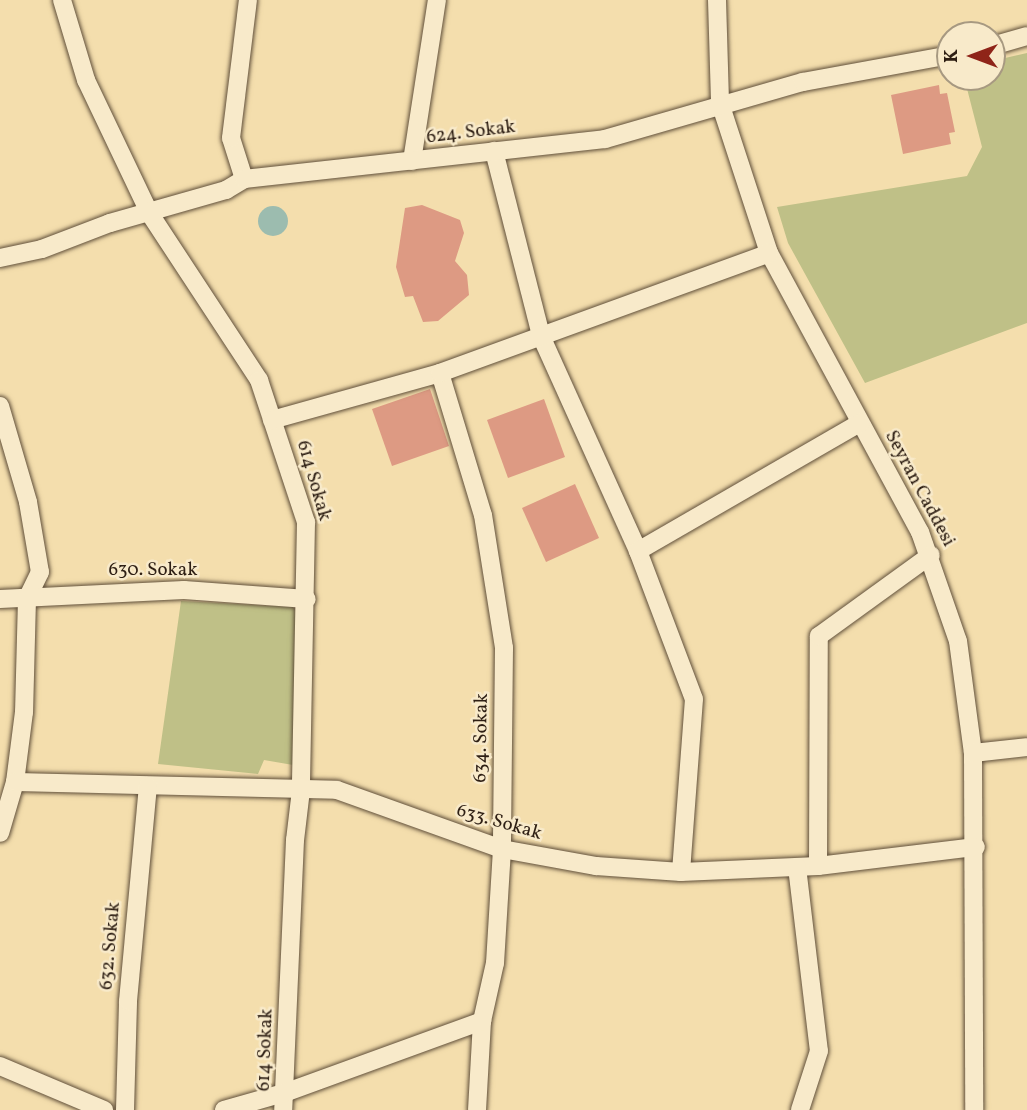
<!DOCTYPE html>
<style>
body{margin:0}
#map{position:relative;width:1027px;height:1110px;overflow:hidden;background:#f4dead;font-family:Vollkorn,serif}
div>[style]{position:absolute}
.green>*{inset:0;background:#bfc087}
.water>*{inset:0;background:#9cbcaf}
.round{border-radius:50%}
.building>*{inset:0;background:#dd9a83}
.roads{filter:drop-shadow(0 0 2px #604f3a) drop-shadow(0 0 2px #604f3a)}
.minor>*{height:18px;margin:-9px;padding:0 9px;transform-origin:9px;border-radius:9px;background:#f8eaca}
span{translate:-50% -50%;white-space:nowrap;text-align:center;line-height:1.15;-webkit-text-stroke:5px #f8eaca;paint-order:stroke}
.street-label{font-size:19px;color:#2e1f14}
.north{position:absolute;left:936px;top:21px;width:70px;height:70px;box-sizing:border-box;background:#f8eaca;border:2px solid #a79981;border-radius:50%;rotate:270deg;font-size:19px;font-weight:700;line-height:28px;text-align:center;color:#2e1f14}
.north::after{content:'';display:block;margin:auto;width:24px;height:32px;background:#8f2418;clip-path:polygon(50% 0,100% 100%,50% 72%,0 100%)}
</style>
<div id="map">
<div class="green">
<div style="clip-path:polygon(1027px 53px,1027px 323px,865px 383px,788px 243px,777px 207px,967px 176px,982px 147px,964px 77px,992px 77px,992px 61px)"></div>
<div style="clip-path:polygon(181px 601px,293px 607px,299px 614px,293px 765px,264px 760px,258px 774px,158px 764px)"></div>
</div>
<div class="water">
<div class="round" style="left:258px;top:206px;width:30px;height:30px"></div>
</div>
<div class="building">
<div style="clip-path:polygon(939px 85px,940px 94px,947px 93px,955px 132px,949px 133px,951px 144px,903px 154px,891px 95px)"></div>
<div style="clip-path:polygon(422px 205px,460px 220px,464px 233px,455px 261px,467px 275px,469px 295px,438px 321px,423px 322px,413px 296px,405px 297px,396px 267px,405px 208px)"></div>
<div style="clip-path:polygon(430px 389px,449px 446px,392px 466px,372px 409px)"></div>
<div style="clip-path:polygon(544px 399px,565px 457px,508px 478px,487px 420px)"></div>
<div style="clip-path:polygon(575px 484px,599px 538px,546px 562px,522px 508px)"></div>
</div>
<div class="roads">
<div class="minor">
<div style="left:62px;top:0;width:84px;rotate:73.3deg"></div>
<div style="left:86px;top:80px;width:148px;rotate:64.5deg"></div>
<div style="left:150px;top:214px;width:199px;rotate:56.7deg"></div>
<div style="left:259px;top:380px;width:150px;rotate:71.7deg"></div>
<div style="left:306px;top:522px;width:268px;rotate:91.1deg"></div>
<div style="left:301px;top:790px;width:50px;rotate:96.8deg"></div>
<div style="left:295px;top:840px;width:270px;rotate:92.5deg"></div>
<div style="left:717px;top:0;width:103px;rotate:88.3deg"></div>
<div style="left:720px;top:103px;width:158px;rotate:71.9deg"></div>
<div style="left:769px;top:253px;width:317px;rotate:61.6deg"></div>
<div style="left:920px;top:532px;width:115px;rotate:70.8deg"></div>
<div style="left:958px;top:641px;width:113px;rotate:82.4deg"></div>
<div style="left:973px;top:753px;width:357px;rotate:89.8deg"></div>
<div style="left:992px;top:46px;width:36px;rotate:-16deg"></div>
<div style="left:494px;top:151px;width:191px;rotate:75.7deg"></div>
<div style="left:541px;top:336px;width:236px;rotate:65.7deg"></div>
<div style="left:638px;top:551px;width:158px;rotate:69.3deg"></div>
<div style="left:694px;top:699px;width:173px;rotate:94.3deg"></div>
<div style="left:412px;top:161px;width:163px;rotate:-81.2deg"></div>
<div style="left:244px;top:179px;width:43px;rotate:-107.6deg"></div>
<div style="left:231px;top:138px;width:139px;rotate:-83deg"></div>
<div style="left:0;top:258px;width:43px;rotate:-12.1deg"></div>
<div style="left:42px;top:249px;width:73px;rotate:-20.9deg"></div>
<div style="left:110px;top:223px;width:121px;rotate:-15.9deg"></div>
<div style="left:226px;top:190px;width:21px;rotate:-31deg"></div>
<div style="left:244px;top:179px;width:363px;rotate:-6.3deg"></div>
<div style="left:605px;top:139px;width:206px;rotate:-16.1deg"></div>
<div style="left:803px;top:82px;width:149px;rotate:-10.4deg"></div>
<div style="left:440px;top:373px;width:148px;rotate:73.2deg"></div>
<div style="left:483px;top:515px;width:135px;rotate:81deg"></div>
<div style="left:504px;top:648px;width:201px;rotate:90.6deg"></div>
<div style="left:502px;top:849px;width:114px;rotate:93.5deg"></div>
<div style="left:495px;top:963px;width:59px;rotate:102.6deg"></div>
<div style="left:482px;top:1021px;width:89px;rotate:93.2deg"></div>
<div style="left:0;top:406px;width:100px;rotate:73.7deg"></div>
<div style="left:28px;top:502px;width:71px;rotate:80.3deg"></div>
<div style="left:40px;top:572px;width:30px;rotate:116deg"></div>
<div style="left:27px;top:599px;width:113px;rotate:91.5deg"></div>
<div style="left:24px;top:712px;width:71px;rotate:97.3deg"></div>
<div style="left:15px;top:782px;width:53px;rotate:106.4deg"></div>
<div style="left:272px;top:420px;width:174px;rotate:-15.6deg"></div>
<div style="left:440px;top:373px;width:350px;rotate:-20deg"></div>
<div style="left:638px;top:551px;width:256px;rotate:-30deg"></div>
<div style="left:0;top:599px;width:184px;rotate:-2.8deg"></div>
<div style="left:184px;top:590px;width:123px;rotate:4.2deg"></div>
<div style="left:973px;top:753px;width:54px;rotate:-6.3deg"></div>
<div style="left:15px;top:782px;width:322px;rotate:1.4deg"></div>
<div style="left:337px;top:790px;width:175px;rotate:19.7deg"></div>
<div style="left:502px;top:849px;width:96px;rotate:10.3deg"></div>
<div style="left:596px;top:866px;width:85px;rotate:4deg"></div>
<div style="left:681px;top:872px;width:137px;rotate:-2.5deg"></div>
<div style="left:818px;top:866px;width:159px;rotate:-6.9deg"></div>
<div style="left:818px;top:866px;width:230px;rotate:-89.8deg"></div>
<div style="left:819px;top:636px;width:138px;rotate:-35.9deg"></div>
<div style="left:797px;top:867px;width:185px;rotate:83.2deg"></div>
<div style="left:819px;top:1051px;width:62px;rotate:107.9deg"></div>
<div style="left:0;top:1066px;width:113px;rotate:22.9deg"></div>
<div style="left:125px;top:1110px;width:109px;rotate:-88.4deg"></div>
<div style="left:128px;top:1001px;width:216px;rotate:-84.7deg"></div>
<div style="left:224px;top:1110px;width:66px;rotate:-15.9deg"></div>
<div style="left:287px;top:1092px;width:208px;rotate:-20deg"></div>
</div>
</div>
<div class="street-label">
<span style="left:471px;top:133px;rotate:-7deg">624. Sokak</span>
<span style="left:313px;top:481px;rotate:74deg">614 Sokak</span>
<span style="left:919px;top:489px;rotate:62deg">Seyran Caddesi</span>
<span style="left:153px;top:571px">630. Sokak</span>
<span style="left:482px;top:738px;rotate:-89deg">634. Sokak</span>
<span style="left:499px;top:823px;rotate:16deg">633. Sokak</span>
<span style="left:111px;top:946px;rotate:-85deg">632. Sokak</span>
<span style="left:266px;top:1050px;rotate:-88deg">614 Sokak</span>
</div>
<div class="north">K</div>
</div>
